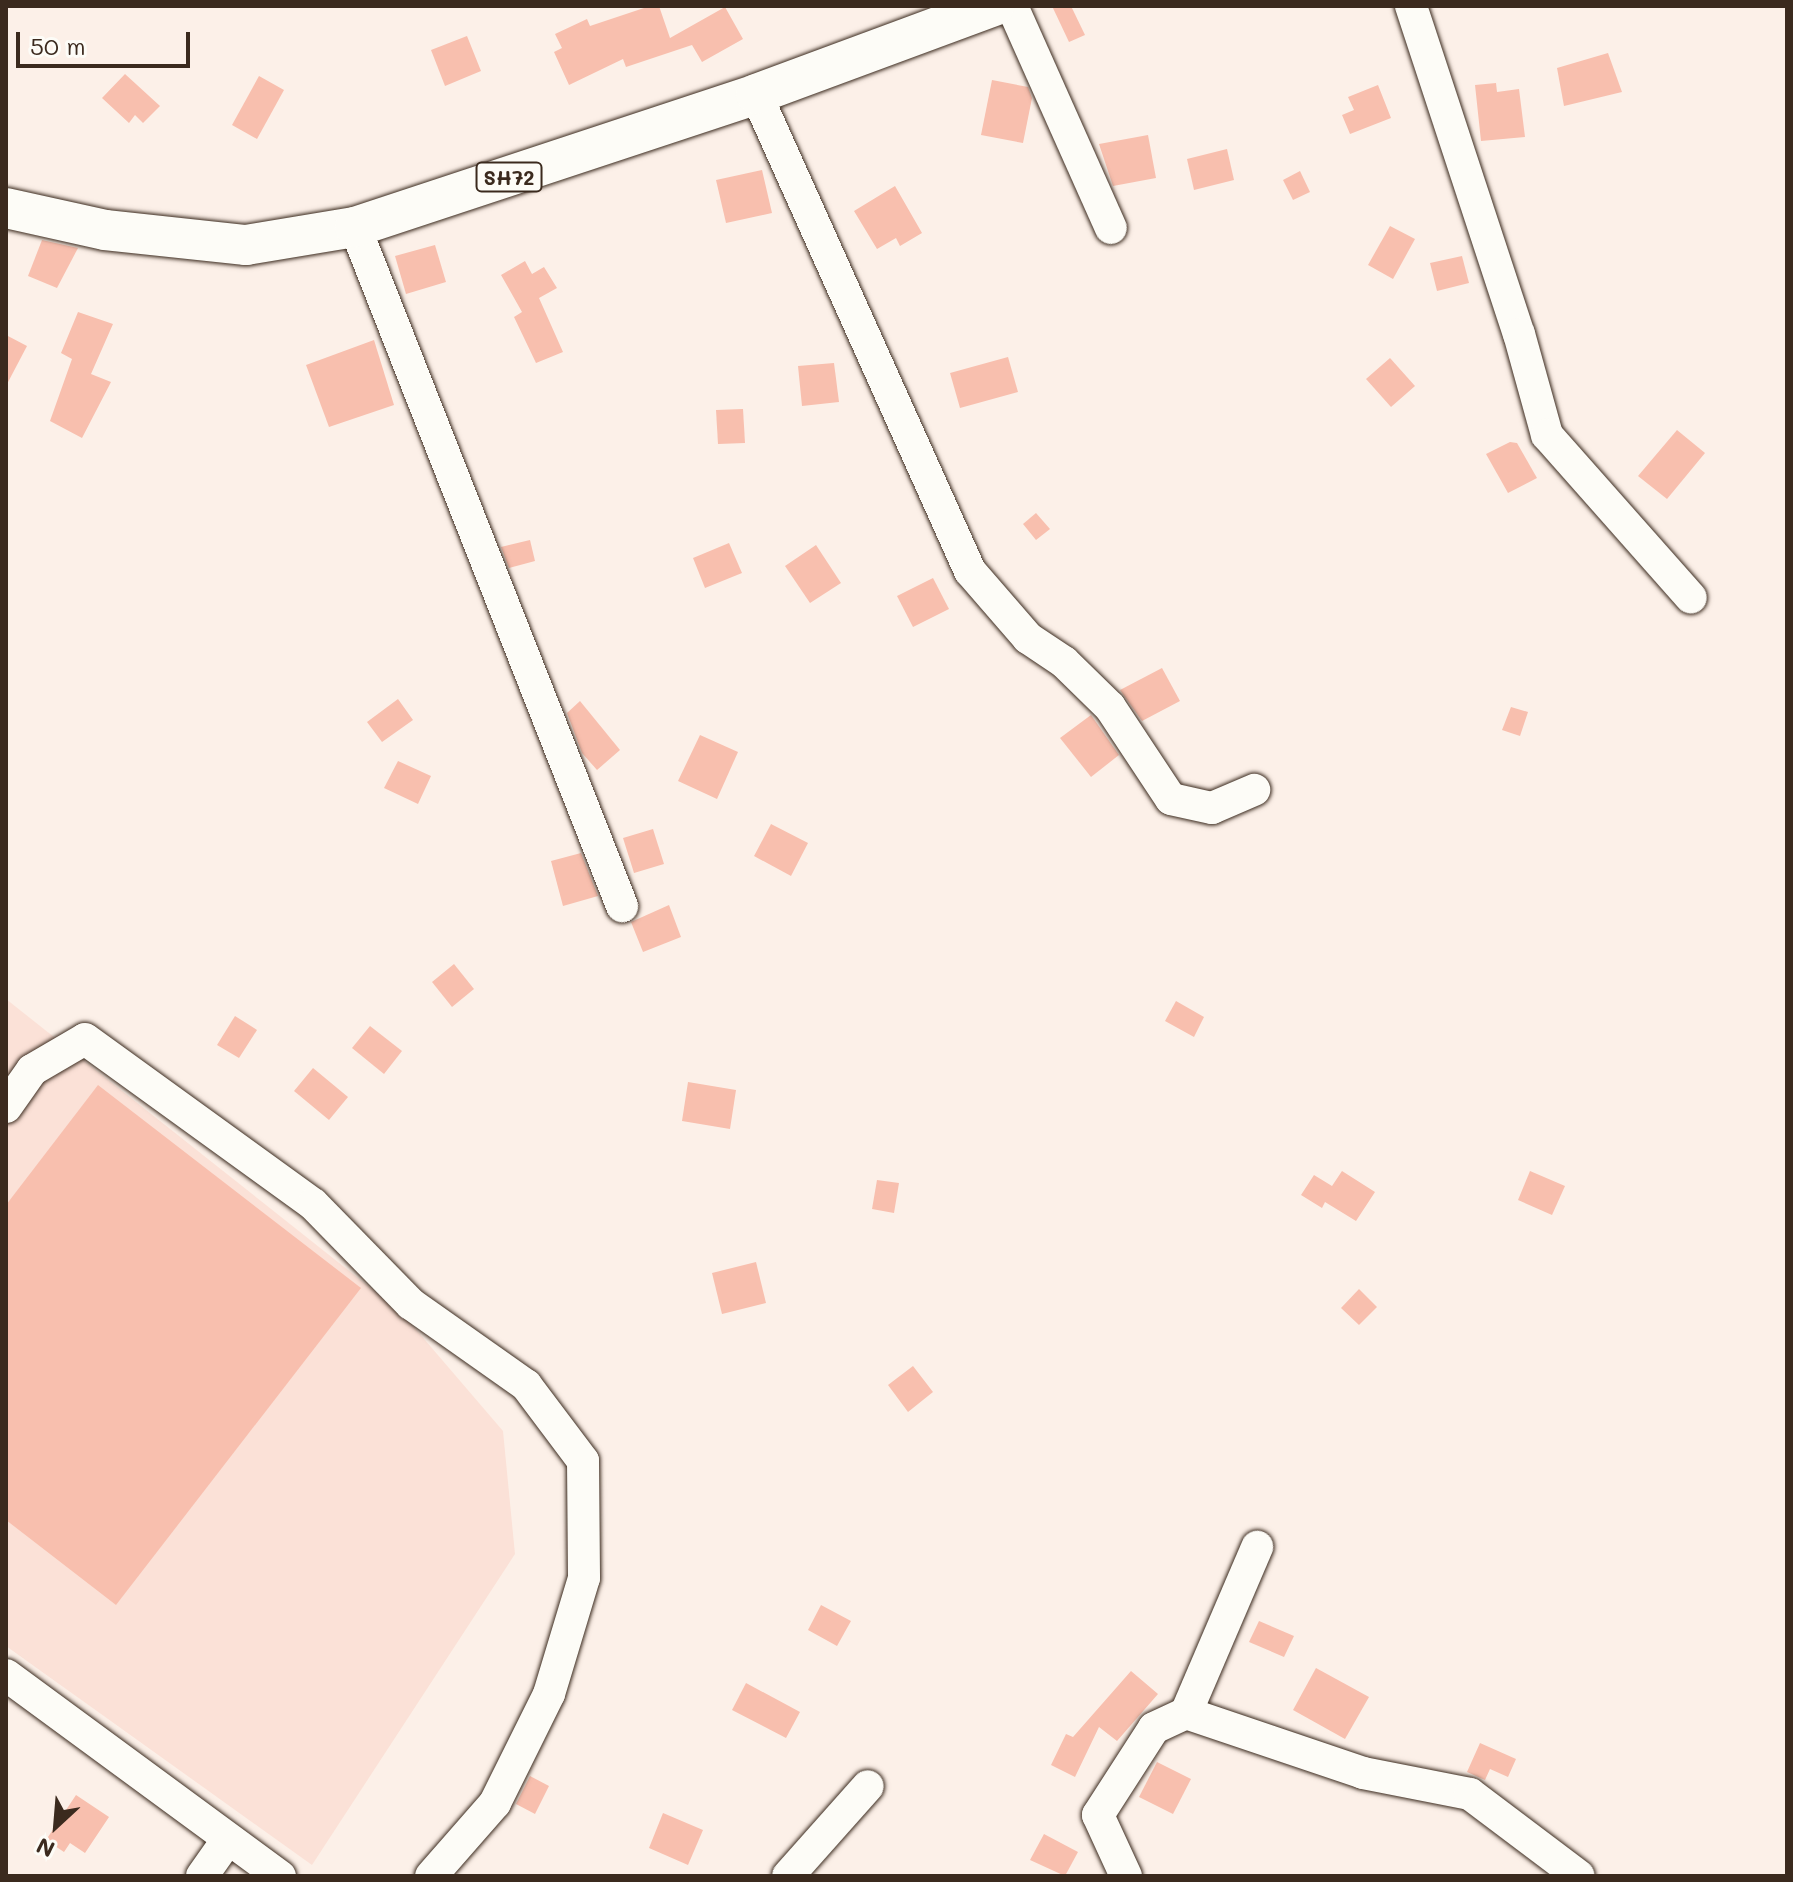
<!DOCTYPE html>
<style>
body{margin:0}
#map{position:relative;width:1793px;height:1882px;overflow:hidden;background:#fcf0e8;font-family:Mali,sans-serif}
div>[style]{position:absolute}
.built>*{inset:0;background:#fbe1d7}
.building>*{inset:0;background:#f8bfae}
.roads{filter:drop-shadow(0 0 2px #3b2a1e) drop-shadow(0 0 2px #3b2a1e)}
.minor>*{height:32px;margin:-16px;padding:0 16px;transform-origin:16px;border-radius:16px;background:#fdfcf7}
.major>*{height:40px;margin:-20px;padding:0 20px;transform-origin:20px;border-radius:20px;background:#fdfcf7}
span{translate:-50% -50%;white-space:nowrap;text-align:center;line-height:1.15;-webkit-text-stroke:6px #fdfcf7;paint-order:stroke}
.shield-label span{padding:2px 6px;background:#fdfcf7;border:2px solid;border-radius:6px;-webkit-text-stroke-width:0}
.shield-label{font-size:20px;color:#3b2a1e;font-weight:700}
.frame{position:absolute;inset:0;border:8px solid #3b2a1e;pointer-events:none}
.north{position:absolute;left:16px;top:1786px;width:80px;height:80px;-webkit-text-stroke:6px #fdfcf7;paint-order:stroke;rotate:206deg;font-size:22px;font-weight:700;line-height:32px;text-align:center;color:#3b2a1e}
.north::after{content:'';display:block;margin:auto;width:28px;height:36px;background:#3b2a1e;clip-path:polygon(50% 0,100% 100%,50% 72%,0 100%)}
.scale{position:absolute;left:16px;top:32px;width:174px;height:36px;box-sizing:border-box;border:4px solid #3b2a1e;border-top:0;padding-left:10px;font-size:24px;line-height:28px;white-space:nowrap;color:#3b2a1e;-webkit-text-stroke:6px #fdfcf7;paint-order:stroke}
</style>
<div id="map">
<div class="built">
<div style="clip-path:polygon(6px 999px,401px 1312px,503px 1431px,515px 1554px,312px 1865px,6px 1646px)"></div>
</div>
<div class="building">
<div style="clip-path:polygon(650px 6px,659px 6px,670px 38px,725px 7px,743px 39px,702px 62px,692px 45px,626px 67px,623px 59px,569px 85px,554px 52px,562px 48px,555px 34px,587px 19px,590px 26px)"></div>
<div style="clip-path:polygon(1052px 6px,1071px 6px,1085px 35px,1069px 42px)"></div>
<div style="clip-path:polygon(467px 36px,481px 71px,445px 86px,431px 50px)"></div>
<div style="clip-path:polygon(1608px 53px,1622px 92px,1564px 106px,1557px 68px)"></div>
<div style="clip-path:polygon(125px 74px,160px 106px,143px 123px,135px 115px,129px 123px,102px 98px)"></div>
<div style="clip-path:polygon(259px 76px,284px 90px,257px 139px,232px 125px)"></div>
<div style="clip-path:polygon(992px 80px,1028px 87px,1032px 98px,1023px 143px,981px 135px)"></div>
<div style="clip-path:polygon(1496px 83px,1497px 92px,1519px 89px,1525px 137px,1481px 141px,1475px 85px)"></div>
<div style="clip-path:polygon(1378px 85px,1391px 118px,1350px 134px,1342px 115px,1354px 110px,1348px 97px)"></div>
<div style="clip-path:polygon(1148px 135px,1156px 178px,1113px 186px,1099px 144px)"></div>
<div style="clip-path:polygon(1227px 149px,1234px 180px,1194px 190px,1187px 159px)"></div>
<div style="clip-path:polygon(762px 170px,772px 213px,726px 223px,716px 180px)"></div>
<div style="clip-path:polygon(1300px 171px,1310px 192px,1293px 200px,1283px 180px)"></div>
<div style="clip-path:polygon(895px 186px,922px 233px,900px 246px,896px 238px,877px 249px,854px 211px)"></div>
<div style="clip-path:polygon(1390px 226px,1415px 239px,1393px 279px,1368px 265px)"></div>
<div style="clip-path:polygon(42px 240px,78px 248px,57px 288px,28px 276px)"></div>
<div style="clip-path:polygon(435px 245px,446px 282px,406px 294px,395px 256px)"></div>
<div style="clip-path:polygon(1462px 256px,1469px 283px,1437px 291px,1430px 263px)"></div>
<div style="clip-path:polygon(525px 261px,532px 274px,544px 267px,557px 288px,539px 298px,563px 352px,536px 363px,514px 317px,522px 312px,501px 275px)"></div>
<div style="clip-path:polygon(78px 312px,113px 324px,91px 374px,111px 382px,82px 438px,50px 421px,72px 359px,61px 353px)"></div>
<div style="clip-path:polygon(6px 335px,27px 346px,6px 386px)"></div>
<div style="clip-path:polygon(374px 340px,394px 405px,329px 427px,306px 365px)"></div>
<div style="clip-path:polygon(1008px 357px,1018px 392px,960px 408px,950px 373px)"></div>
<div style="clip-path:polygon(1390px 358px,1415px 386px,1391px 407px,1366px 379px)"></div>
<div style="clip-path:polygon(834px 363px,839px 402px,802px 406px,798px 366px)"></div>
<div style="clip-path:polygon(743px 409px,745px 443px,718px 444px,716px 410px)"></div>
<div style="clip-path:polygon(1677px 430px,1705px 453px,1667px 499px,1638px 476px)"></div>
<div style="clip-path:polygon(1510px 442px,1517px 443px,1537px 478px,1508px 493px,1486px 454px)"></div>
<div style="clip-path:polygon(1036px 513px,1050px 529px,1036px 540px,1023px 524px)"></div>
<div style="clip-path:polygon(530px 540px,535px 561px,509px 568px,501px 547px)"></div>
<div style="clip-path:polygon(729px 543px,742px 573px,705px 588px,693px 558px)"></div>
<div style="clip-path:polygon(816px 545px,841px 583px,810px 603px,785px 566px)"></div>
<div style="clip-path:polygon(933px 578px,949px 609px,913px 627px,897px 596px)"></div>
<div style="clip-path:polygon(1162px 668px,1180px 701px,1142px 721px,1120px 690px)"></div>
<div style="clip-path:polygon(398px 699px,413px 720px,382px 742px,367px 722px)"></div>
<div style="clip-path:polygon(580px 701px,620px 750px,597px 770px,582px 753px,567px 713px)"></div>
<div style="clip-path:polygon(1511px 707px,1528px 712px,1520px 736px,1502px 730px)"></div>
<div style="clip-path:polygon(1091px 715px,1119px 755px,1091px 777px,1060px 738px)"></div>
<div style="clip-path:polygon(700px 735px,738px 752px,717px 799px,678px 781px)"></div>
<div style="clip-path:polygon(398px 761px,431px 776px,418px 804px,384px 788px)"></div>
<div style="clip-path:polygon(771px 824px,808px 843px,791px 876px,754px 856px)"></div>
<div style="clip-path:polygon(653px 829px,664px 864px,634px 873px,623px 838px)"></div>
<div style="clip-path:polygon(581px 853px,598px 896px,563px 906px,551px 861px)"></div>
<div style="clip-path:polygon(669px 905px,681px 937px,643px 952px,631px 922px)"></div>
<div style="clip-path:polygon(454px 964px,474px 989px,452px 1007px,432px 982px)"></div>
<div style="clip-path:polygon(1176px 1001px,1204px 1017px,1194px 1037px,1165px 1021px)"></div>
<div style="clip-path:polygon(235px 1016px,257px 1030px,239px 1058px,217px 1045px)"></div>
<div style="clip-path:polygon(370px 1026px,402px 1051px,384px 1074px,352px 1048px)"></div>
<div style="clip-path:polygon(313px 1068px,348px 1097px,329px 1120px,294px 1091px)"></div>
<div style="clip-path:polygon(688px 1082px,736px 1090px,730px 1129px,682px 1121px)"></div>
<div style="clip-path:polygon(98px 1085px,361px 1288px,116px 1605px,6px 1520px,6px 1205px)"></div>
<div style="clip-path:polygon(1342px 1171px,1375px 1192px,1356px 1221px,1325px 1202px,1322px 1208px,1301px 1195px,1314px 1175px,1332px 1186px)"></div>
<div style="clip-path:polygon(1530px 1171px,1565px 1186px,1552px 1215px,1518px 1200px)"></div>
<div style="clip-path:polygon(877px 1180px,899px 1183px,894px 1213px,872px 1209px)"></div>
<div style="clip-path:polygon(756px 1262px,766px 1303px,722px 1314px,712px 1273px)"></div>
<div style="clip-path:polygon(1359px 1289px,1377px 1307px,1359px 1325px,1341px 1308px)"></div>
<div style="clip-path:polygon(913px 1366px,933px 1392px,908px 1412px,888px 1385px)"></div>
<div style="clip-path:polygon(821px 1605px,851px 1621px,837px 1646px,808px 1630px)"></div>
<div style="clip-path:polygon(1259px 1621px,1294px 1636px,1284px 1657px,1249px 1642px)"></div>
<div style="clip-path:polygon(1316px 1668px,1369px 1697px,1345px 1739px,1293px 1710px)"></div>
<div style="clip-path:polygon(1131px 1671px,1158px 1694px,1117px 1741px,1099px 1727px,1075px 1777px,1051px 1765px,1066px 1734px,1073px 1737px)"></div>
<div style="clip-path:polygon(746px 1683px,800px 1712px,786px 1738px,732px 1710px)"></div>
<div style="clip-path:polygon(1480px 1743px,1516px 1759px,1508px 1777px,1490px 1769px,1485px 1780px,1467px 1772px)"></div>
<div style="clip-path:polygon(1157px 1762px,1191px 1779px,1173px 1814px,1139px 1797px)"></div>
<div style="clip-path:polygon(530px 1776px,549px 1786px,535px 1814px,516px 1804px)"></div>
<div style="clip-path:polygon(76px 1795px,109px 1817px,85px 1853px,70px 1843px,64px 1852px,46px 1840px)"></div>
<div style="clip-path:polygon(663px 1813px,703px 1830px,688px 1865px,649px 1848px)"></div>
<div style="clip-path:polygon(1044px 1834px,1078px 1852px,1065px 1876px,1030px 1860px)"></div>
</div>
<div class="roads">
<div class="minor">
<div style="left:1012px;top:6px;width:243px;rotate:66deg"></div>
<div style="left:1411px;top:6px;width:345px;rotate:71.8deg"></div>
<div style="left:1519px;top:334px;width:105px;rotate:74.5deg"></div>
<div style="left:1547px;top:435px;width:217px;rotate:48.5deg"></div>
<div style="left:756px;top:94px;width:523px;rotate:65.84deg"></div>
<div style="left:970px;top:571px;width:89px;rotate:49.1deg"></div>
<div style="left:1028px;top:638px;width:43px;rotate:33.7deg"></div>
<div style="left:1064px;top:662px;width:64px;rotate:44.4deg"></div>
<div style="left:1110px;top:707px;width:110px;rotate:56.5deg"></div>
<div style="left:1171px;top:799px;width:42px;rotate:12.4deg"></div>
<div style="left:1212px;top:808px;width:46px;rotate:-23.2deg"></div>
<div style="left:355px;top:227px;width:730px;rotate:68.53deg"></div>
<div style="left:6px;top:1107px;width:45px;rotate:-54.9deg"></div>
<div style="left:32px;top:1070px;width:61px;rotate:-30.3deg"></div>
<div style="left:85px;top:1039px;width:281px;rotate:35.9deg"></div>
<div style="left:313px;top:1204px;width:140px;rotate:45.6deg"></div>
<div style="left:411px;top:1304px;width:141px;rotate:35.2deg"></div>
<div style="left:526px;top:1385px;width:95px;rotate:53.1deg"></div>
<div style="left:583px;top:1461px;width:117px;rotate:89.5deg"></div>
<div style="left:584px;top:1578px;width:121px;rotate:106.8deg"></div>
<div style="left:549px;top:1694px;width:122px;rotate:116.4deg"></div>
<div style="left:495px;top:1803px;width:97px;rotate:131.2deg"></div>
<div style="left:6px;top:1675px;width:340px;rotate:36.3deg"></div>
<div style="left:1186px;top:1713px;width:181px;rotate:-66.8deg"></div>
<div style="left:202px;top:1876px;width:45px;rotate:-54.9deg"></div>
<div style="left:788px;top:1876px;width:120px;rotate:-48.4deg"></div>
<div style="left:1126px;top:1876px;width:67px;rotate:-114.7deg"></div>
<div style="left:1098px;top:1815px;width:103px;rotate:-57.2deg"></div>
<div style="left:1154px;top:1728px;width:35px;rotate:-25deg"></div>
<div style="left:1186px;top:1713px;width:187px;rotate:18.7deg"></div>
<div style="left:1363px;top:1773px;width:109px;rotate:11.1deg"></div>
<div style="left:1470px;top:1794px;width:136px;rotate:37deg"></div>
</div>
<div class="major">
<div style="left:6px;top:208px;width:101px;rotate:12.5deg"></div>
<div style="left:105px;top:230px;width:142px;rotate:6.1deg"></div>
<div style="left:246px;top:245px;width:110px;rotate:-9.4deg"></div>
<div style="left:355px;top:227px;width:422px;rotate:-18.3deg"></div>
<div style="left:756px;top:94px;width:254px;rotate:-20.3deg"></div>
</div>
</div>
<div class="shield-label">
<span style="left:509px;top:177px">SH72</span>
</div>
<div class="frame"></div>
<div class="north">N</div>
<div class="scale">50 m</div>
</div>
